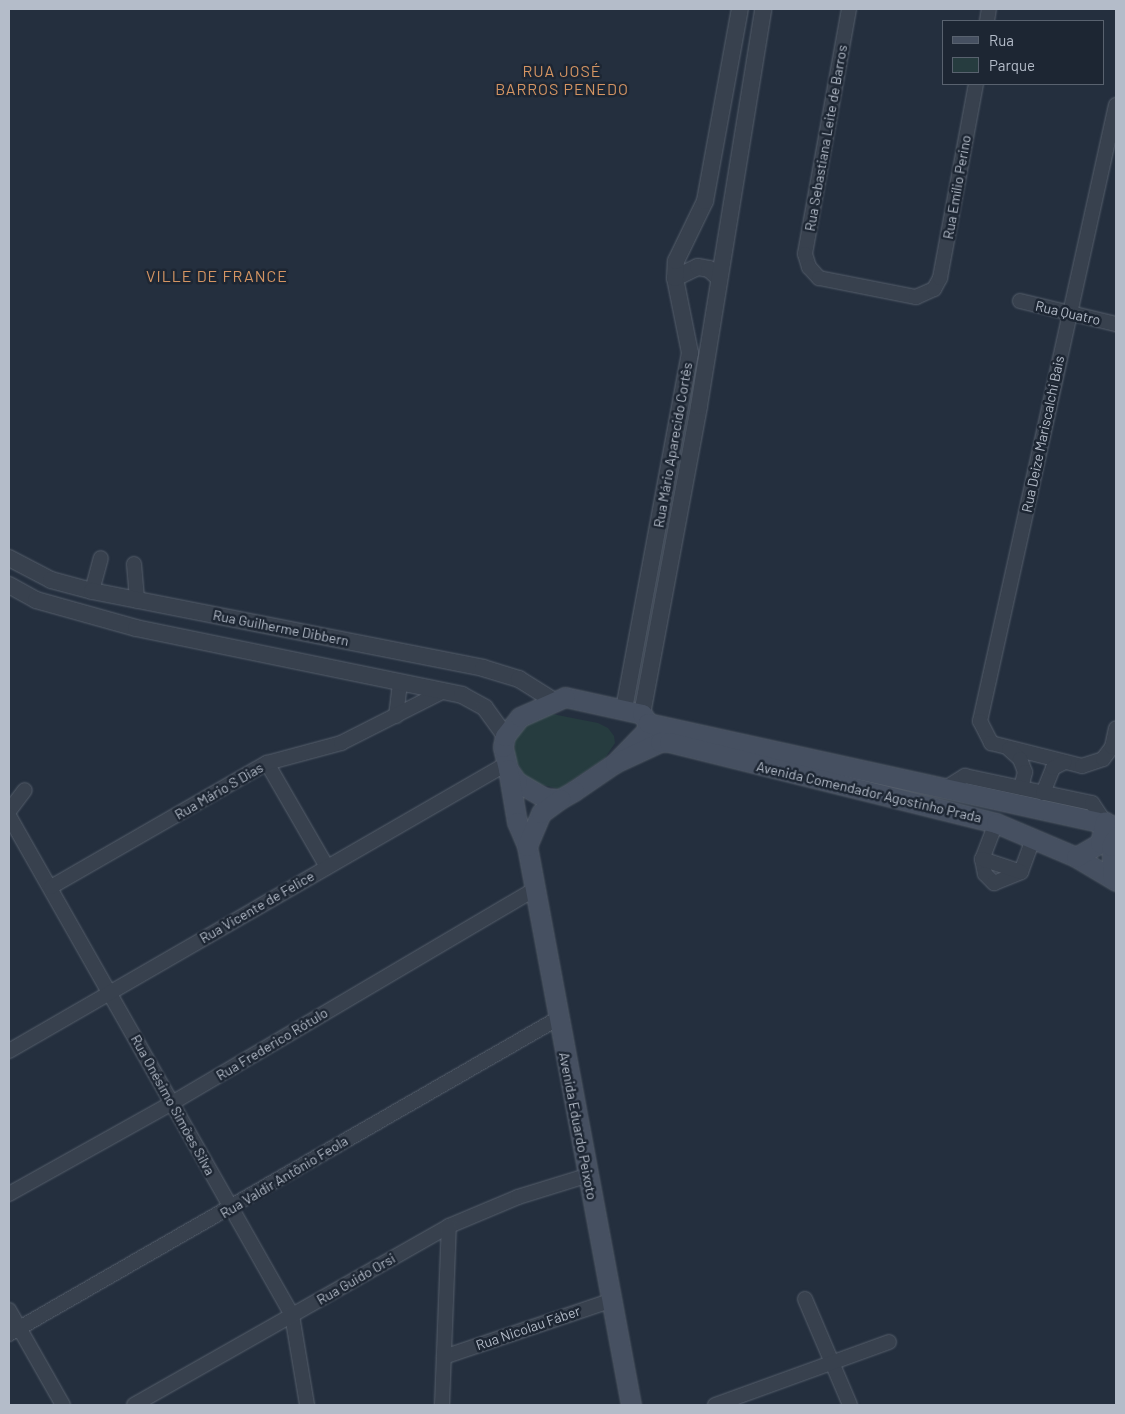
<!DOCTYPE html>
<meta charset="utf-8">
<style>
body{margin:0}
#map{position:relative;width:1125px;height:1414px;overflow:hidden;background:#242f3e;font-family:Barlow,sans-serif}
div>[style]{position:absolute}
.green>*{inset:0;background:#263c3f}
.roads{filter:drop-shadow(0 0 1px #565f6c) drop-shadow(0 0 1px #565f6c)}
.minor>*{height:14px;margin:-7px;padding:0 7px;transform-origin:7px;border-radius:7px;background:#38414e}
.tertiary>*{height:16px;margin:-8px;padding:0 8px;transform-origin:8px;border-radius:8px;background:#38414e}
.secondary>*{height:19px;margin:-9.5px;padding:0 9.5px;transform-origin:9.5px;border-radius:9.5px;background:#465061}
span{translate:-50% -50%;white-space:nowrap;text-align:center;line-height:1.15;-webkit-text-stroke:5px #1d2633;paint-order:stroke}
.street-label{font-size:14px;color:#b4bcc9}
.quarter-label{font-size:16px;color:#d59563;letter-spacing:1px}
.frame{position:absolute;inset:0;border:10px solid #b4bcc9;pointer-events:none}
.legend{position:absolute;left:942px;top:20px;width:162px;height:65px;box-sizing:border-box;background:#1d2633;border:1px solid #59626f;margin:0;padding:6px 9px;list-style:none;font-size:15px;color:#b4bcc9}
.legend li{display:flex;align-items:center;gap:10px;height:25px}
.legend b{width:25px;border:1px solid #59626f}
</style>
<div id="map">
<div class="green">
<div style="clip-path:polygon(547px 713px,598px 723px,608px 728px,614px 736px,615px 743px,605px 758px,559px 789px,535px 783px,524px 775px,514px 757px,515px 738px,527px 723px)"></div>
</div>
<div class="roads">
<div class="minor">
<div style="left:849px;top:9px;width:249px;rotate:100.2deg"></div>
<div style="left:805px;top:254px;width:14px;rotate:73deg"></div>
<div style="left:809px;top:267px;width:15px;rotate:48deg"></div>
<div style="left:819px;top:278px;width:99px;rotate:11.1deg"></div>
<div style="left:916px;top:297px;width:20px;rotate:-24deg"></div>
<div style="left:934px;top:289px;width:13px;rotate:-61deg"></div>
<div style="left:940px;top:278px;width:197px;rotate:-79.5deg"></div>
<div style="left:987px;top:21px;width:12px;rotate:-81deg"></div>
<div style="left:1116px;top:105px;width:631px;rotate:102.45deg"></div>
<div style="left:980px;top:721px;width:25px;rotate:63deg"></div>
<div style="left:991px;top:743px;width:94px;rotate:14.2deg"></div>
<div style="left:1082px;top:766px;width:22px;rotate:-18deg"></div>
<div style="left:1103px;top:759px;width:15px;rotate:-53deg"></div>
<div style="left:1112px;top:747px;width:19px;rotate:-78deg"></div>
<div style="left:1020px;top:301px;width:99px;rotate:13.5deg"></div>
<div style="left:134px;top:564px;width:37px;rotate:85deg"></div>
<div style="left:92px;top:591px;width:34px;rotate:-75deg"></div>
<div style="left:396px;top:716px;width:31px;rotate:-83deg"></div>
<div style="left:1009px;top:749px;width:15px;rotate:42deg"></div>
<div style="left:1020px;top:759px;width:14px;rotate:69deg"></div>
<div style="left:1025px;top:772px;width:16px;rotate:104deg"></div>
<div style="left:267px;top:763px;width:120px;rotate:60deg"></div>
<div style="left:944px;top:789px;width:25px;rotate:-32deg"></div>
<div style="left:965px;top:776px;width:130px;rotate:12deg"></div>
<div style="left:1092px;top:803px;width:23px;rotate:56deg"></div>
<div style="left:1043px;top:793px;width:27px;rotate:-68deg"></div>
<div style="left:1053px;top:768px;width:13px;rotate:-27deg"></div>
<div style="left:9px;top:811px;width:26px;rotate:-53deg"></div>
<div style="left:9px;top:816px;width:574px;rotate:60.44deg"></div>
<div style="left:292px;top:1315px;width:91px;rotate:80.5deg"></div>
<div style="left:996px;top:823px;width:39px;rotate:111deg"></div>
<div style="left:982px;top:859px;width:15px;rotate:79deg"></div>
<div style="left:985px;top:874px;width:13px;rotate:45deg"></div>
<div style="left:994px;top:883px;width:29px;rotate:-22deg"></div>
<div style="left:1021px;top:872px;width:37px;rotate:-70deg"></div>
<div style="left:982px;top:859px;width:41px;rotate:18.4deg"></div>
<div style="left:51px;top:887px;width:249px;rotate:-29.9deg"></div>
<div style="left:267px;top:763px;width:77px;rotate:-15.1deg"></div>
<div style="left:341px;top:743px;width:113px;rotate:-26.8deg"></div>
<div style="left:9px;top:1051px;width:574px;rotate:-30deg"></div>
<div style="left:9px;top:1194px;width:187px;rotate:-29.2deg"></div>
<div style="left:172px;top:1103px;width:419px;rotate:-30.5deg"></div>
<div style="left:805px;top:1299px;width:115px;rotate:67deg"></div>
<div style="left:9px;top:1310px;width:109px;rotate:60.4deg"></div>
<div style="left:9px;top:1334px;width:632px;rotate:-29.89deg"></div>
<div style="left:444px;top:1357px;width:177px;rotate:-18.7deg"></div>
<div style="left:134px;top:1405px;width:362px;rotate:-29.6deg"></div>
<div style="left:449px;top:1226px;width:75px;rotate:-22.8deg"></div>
<div style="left:518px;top:1197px;width:74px;rotate:-17.2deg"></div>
<div style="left:442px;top:1405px;width:179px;rotate:-87.8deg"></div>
<div style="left:715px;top:1405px;width:185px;rotate:-19.9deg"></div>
</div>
<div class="tertiary">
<div style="left:675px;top:278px;width:25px;rotate:-26deg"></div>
<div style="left:698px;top:267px;width:11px;rotate:10deg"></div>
<div style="left:709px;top:269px;width:12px;rotate:42deg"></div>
<div style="left:9px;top:558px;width:47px;rotate:27.6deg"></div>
<div style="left:51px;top:580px;width:42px;rotate:15deg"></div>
<div style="left:92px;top:591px;width:399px;rotate:11.1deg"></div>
<div style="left:483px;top:668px;width:38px;rotate:17deg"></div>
<div style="left:519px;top:679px;width:39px;rotate:32deg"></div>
<div style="left:9px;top:585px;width:31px;rotate:29deg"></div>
<div style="left:36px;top:600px;width:104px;rotate:15.6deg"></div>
<div style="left:136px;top:628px;width:333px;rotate:11.6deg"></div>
<div style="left:462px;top:695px;width:26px;rotate:29deg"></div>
<div style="left:485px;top:708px;width:34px;rotate:54deg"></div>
<div style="left:624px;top:709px;width:362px;rotate:-79.5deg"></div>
<div style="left:690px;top:353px;width:76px;rotate:-101.3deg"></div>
<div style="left:675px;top:278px;width:17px;rotate:-87deg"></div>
<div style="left:676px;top:261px;width:67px;rotate:-64.2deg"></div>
<div style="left:705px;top:201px;width:195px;rotate:-79.7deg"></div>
<div style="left:642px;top:714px;width:313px;rotate:-79.5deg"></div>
<div style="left:699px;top:406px;width:402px;rotate:-80.8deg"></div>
</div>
<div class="secondary">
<div style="left:565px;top:697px;width:79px;rotate:12.4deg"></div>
<div style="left:642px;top:714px;width:11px;rotate:56deg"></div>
<div style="left:648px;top:723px;width:8px;rotate:104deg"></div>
<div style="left:646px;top:731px;width:45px;rotate:134.1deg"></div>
<div style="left:615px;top:763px;width:50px;rotate:145.7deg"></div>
<div style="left:574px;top:791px;width:16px;rotate:150deg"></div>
<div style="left:560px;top:799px;width:15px;rotate:-176deg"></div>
<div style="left:545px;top:798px;width:32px;rotate:-150deg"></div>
<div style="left:517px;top:782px;width:16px;rotate:-125deg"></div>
<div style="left:508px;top:769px;width:23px;rotate:-103deg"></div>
<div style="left:503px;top:747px;width:11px;rotate:-80deg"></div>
<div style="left:505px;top:736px;width:24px;rotate:-52deg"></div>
<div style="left:520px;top:717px;width:49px;rotate:-24deg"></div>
<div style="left:648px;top:723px;width:479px;rotate:12.4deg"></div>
<div style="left:615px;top:763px;width:50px;rotate:-25deg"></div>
<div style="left:660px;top:742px;width:9px"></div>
<div style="left:669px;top:742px;width:337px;rotate:13.9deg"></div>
<div style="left:996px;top:823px;width:87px;rotate:23deg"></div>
<div style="left:1076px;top:857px;width:47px;rotate:31deg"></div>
<div style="left:508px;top:769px;width:54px;rotate:80.4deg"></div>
<div style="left:517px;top:822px;width:26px;rotate:67deg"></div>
<div style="left:527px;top:846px;width:569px;rotate:79.46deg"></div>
<div style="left:527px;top:846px;width:36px;rotate:-67deg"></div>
<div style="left:541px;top:813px;width:24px;rotate:-36deg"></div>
<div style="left:1076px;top:857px;width:28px;rotate:-30deg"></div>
<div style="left:1100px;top:843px;width:22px;rotate:-77deg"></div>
<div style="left:1113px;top:879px;width:33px;rotate:-93deg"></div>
<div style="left:1111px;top:846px;width:10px;rotate:-61deg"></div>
</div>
</div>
<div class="street-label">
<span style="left:826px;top:138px;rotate:-80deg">Rua Sebastiana Leite de Barros</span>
<span style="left:957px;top:187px;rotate:-80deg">Rua Emílio Perino</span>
<span style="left:1068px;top:313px;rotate:13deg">Rua Quatro</span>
<span style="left:1043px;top:434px;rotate:-78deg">Rua Deize Mariscalchi Bais</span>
<span style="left:673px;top:445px;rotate:-80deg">Rua Mário Aparecido Cortês</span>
<span style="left:281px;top:628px;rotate:11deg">Rua Guilherme Dibbern</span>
<span style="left:219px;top:791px;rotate:-30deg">Rua Mário S Dias</span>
<span style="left:869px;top:792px;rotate:13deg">Avenida Comendador Agostinho Prada</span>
<span style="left:257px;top:907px;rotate:-30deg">Rua Vicente de Felice</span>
<span style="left:272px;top:1044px;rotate:-31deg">Rua Frederico Rótulo</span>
<span style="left:173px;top:1105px;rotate:61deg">Rua Onésimo Simões Silva</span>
<span style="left:578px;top:1126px;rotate:79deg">Avenida Eduardo Peixoto</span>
<span style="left:284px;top:1177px;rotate:-31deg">Rua Valdir Antônio Feola</span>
<span style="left:356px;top:1279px;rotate:-30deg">Rua Guido Orsi</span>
<span style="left:528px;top:1328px;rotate:-19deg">Rua Nicolau Fáber</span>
</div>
<div class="quarter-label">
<span style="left:562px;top:80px">RUA JOSÉ<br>BARROS PENEDO</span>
<span style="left:217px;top:276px">VILLE DE FRANCE</span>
</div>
<div class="frame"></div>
<ul class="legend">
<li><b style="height:6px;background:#465061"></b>Rua</li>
<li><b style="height:14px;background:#263c3f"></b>Parque</li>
</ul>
</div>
